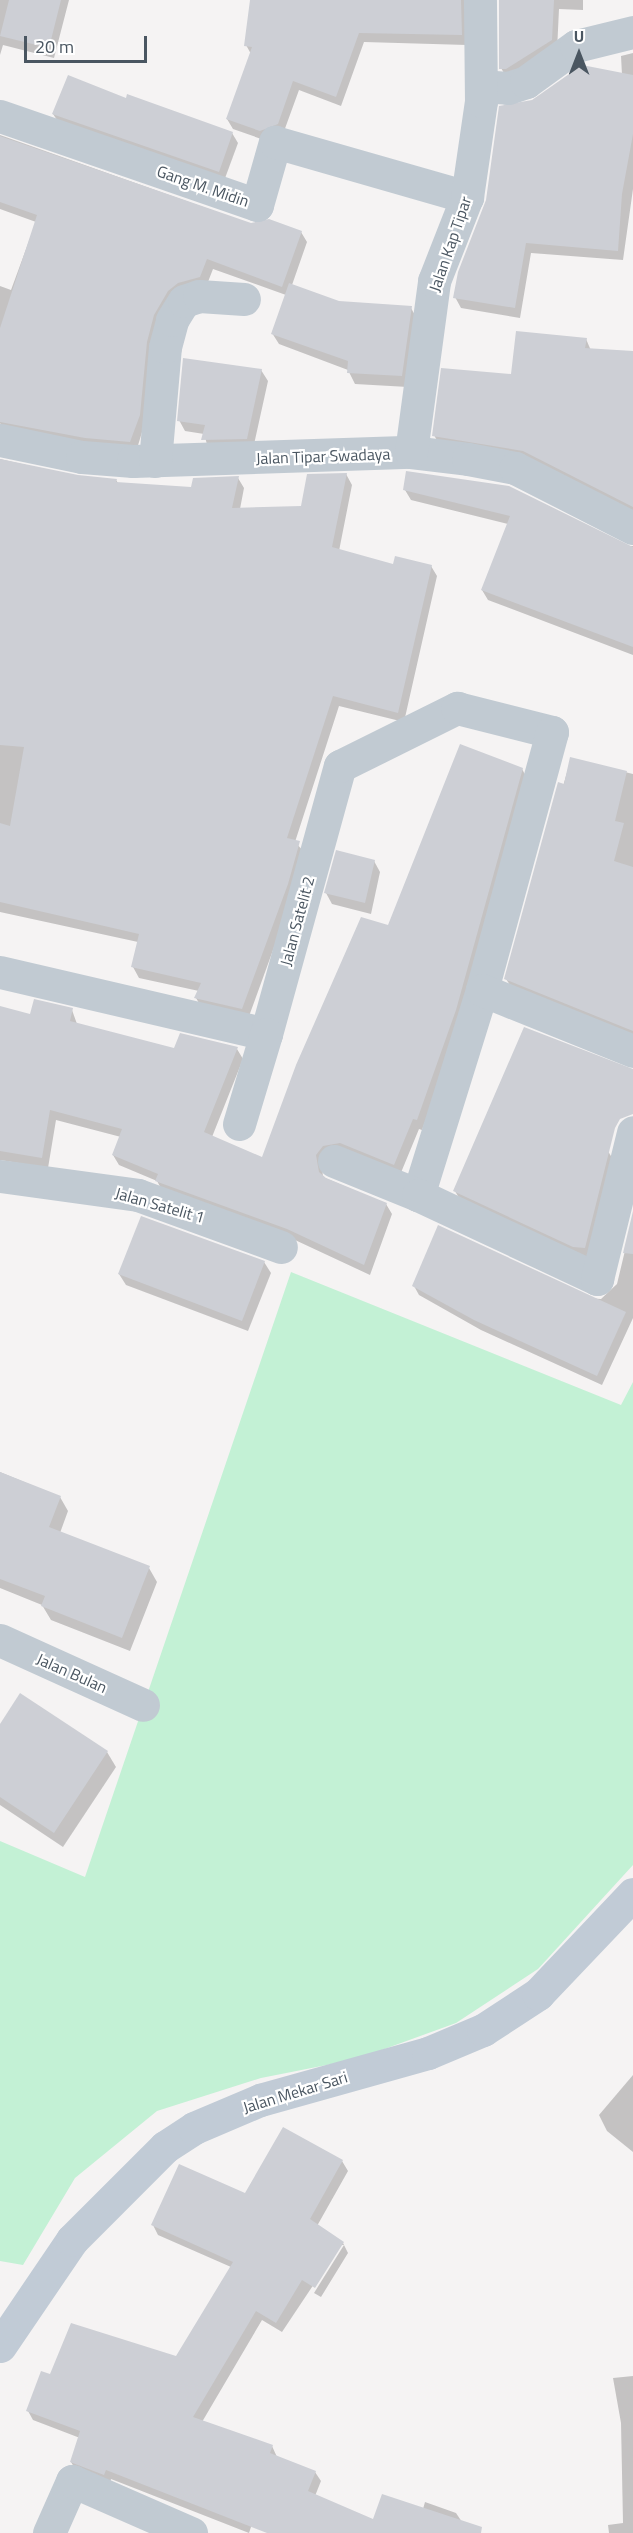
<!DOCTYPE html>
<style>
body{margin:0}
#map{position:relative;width:633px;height:2533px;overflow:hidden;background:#f5f3f3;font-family:"Titillium Web",sans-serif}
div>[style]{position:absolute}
.green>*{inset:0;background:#c3f1d5}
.shadow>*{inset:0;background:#0003}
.building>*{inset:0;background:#cdcfd5}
.street>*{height:33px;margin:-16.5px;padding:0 16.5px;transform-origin:16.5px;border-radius:16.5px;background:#c1cad2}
.secondary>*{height:33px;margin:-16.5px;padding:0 16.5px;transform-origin:16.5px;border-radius:16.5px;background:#c1cbd6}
span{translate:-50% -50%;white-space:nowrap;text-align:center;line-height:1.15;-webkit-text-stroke:4.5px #fff;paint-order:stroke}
.street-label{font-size:16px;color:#4a5661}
.north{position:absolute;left:549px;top:24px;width:60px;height:60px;-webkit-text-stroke:4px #fff;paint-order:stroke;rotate:0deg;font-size:16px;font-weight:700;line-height:24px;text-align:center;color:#4a5661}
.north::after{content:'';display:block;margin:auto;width:21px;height:27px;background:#4a5661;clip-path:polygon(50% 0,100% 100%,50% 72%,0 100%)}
.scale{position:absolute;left:24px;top:36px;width:123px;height:27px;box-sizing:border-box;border:3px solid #4a5661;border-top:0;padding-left:8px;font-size:18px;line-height:21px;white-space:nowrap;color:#4a5661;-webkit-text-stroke:4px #fff;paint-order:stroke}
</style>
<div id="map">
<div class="green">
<div style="clip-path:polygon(291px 1272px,621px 1405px,633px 1382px,633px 1865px,538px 1969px,456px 2023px,357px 2059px,261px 2078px,157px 2111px,75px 2178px,23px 2265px,0 2261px,0 1841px,85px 1877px)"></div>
</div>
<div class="shadow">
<div style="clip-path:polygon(0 0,69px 0,54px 58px,3px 45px,0 55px)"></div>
<div style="clip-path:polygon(252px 0,471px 0,467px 45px,364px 42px,341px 106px,299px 90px,283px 134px,267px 141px,233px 129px,227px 119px,251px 54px,246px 45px)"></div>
<div style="clip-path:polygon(500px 0,583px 0,583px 10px,559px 9px,557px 51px,507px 78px,501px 68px)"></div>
<div style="clip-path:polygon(633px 53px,633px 189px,623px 260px,531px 253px,520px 318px,461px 308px,455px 297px,533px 101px,622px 75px,621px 56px)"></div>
<div style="clip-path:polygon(126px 100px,232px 133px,238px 143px,224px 181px,59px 123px,53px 114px)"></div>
<div style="clip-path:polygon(0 135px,251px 224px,301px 232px,307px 242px,292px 285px,339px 302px,411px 308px,417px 319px,408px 387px,355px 384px,348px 370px,279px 344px,272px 333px,286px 295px,213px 269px,206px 287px,184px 293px,136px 452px,5px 432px,0 423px,0 286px,11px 290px,36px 222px,0 209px)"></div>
<div style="clip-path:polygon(586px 339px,633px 448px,633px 513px,440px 446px,434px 435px,513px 375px)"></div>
<div style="clip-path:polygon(261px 370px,268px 381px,253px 449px,209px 451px,204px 434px,185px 431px,179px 420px)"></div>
<div style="clip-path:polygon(0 459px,78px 477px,116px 480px,118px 483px,192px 489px,238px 478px,244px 488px,240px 509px,302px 508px,346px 474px,352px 485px,339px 551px,394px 566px,431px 566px,437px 576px,404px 722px,339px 706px,295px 842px,305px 853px,293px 895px,248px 1019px,202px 1008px,196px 998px,199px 991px,139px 978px,133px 967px,138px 942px,0 912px)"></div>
<div style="clip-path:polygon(408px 473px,624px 546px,633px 546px,633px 655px,488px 600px,482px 590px,508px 524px,411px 500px,405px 490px)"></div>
<div style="clip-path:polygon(571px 759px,633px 774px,633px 1037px,512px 988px,506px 979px)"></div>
<div style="clip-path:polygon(522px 769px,528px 780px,461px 1021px,422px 1130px,419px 1129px,400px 1175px,322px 1166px,323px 1177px,386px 1204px,392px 1214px,370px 1275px,295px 1240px,163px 1192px,157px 1181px,119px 1165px,113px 1155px,121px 1137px,56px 1120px,48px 1168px,0 1160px,0 1008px,31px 1016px,72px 1010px,77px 1024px,175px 1050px,237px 1049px,243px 1059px,212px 1137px,263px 1159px,388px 927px)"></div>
<div style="clip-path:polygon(374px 861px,380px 872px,371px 914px,332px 904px,326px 893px)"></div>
<div style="clip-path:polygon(608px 1151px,612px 1158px,588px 1258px,459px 1198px,455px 1191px)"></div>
<div style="clip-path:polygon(633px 1217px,633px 1318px,602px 1385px,481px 1330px,419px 1295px,414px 1286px,601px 1299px,617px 1284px)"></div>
<div style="clip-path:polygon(264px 1262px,271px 1273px,248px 1331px,126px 1285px,119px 1274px)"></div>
<div style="clip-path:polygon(0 1472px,60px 1497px,68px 1511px,60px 1533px,149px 1568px,157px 1582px,130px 1651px,51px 1620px,42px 1605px,0 1588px)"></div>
<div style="clip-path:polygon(0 1726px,107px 1752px,116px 1767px,63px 1847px,0 1805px)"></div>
<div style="clip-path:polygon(633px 2075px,633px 2152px,607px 2131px,599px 2115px)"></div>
<div style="clip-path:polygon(342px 2161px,348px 2171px,317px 2226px,343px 2243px,348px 2253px,321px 2297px,314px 2293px,344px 2245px,340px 2245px,282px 2332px,262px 2320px,202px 2422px,272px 2446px,277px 2457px,315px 2472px,321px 2481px,315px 2496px,374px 2521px,423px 2509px,425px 2502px,456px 2513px,462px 2522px,458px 2533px,272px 2533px,252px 2524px,249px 2533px,111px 2479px,110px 2484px,77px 2472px,71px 2462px,80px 2438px,33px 2420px,28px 2411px,51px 2376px,177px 2358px,231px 2267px,158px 2235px,153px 2225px)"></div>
<div style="clip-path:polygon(633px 2376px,633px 2533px,609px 2533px,608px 2525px,623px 2523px,621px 2423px,613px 2378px)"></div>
</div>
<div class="building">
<div style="clip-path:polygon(9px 0,61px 0,49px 48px,0 36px)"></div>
<div style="clip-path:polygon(250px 0,461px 0,462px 35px,359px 33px,336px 97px,293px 81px,278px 124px,260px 131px,226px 119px,252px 47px,244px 46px)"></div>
<div style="clip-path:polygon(499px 0,554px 0,552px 40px,506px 69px,499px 69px)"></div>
<div style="clip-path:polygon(582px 65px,633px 75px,633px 134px,622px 194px,618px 251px,526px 243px,515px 308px,453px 298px,458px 272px,486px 200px,499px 106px,532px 100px)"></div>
<div style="clip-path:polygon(68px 75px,126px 98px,127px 94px,233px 132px,219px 172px,52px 114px)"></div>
<div style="clip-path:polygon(0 136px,251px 223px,269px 219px,302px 231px,282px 287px,207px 259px,200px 277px,178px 283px,168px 291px,154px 315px,147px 342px,140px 415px,130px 442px,85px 438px,0 422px,0 328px,37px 215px,0 202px)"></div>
<div style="clip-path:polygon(289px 283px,339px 301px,412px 306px,402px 376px,347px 373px,348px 361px,271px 334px)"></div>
<div style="clip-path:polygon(516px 331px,587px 338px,585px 348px,633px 351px,633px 507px,523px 451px,432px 436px,441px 368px,511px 374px)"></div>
<div style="clip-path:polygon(183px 358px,262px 369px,247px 439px,201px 440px,205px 425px,177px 421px)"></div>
<div style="clip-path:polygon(0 459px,78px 475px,117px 479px,116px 482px,191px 487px,193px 478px,239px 476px,232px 508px,301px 506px,307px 474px,347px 473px,332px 547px,393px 564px,395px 556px,432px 565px,398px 713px,333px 696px,287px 838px,300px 841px,288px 884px,242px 1009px,194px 998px,201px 983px,131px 967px,139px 934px,0 902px,0 823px,10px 826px,24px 747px,0 745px)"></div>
<div style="clip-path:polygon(406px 471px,509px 486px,633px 547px,633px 647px,481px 590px,510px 516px,403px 490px)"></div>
<div style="clip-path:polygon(460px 744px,523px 768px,456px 1010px,417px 1120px,413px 1119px,394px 1165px,340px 1143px,323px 1146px,316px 1155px,319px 1172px,326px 1178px,387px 1203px,364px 1265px,287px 1229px,155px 1181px,158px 1174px,112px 1155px,122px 1129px,50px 1110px,42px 1158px,0 1151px,0 1006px,30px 1014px,34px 999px,73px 1008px,70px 1021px,174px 1048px,180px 1033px,238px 1047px,204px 1132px,262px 1157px,296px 1065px,361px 917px,388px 925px)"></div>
<div style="clip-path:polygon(570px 757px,627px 771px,615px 821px,624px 823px,614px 861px,633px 867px,633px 1031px,504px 979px,558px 782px,564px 784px)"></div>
<div style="clip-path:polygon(336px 850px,375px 860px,365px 903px,324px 893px)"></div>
<div style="clip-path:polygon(524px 1027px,633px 1069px,633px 1114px,620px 1119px,615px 1128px,585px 1248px,573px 1247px,453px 1191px)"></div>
<div style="clip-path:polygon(633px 1211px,633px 1254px,623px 1253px)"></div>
<div style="clip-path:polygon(141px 1216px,265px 1261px,242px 1321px,118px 1274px)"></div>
<div style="clip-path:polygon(438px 1225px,626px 1312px,597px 1376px,474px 1320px,412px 1286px)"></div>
<div style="clip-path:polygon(0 1472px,61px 1496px,49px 1527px,150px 1566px,122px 1638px,41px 1606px,45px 1596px,0 1579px)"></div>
<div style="clip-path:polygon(20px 1693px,108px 1751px,54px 1833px,0 1797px,0 1724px)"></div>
<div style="clip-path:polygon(283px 2127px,343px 2160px,310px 2219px,344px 2242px,315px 2288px,302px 2280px,276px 2323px,256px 2311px,193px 2417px,273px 2445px,270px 2453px,316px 2471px,308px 2491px,373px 2519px,382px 2494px,482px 2527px,481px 2533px,267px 2533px,106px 2470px,104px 2475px,70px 2462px,80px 2431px,26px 2411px,41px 2371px,50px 2374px,71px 2323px,176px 2356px,233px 2262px,151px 2225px,179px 2164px,245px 2193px)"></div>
</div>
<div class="street">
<div style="left:481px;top:86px;width:27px;rotate:4deg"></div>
<div style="left:508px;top:88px;width:19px;rotate:-18deg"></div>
<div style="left:526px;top:82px;width:62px;rotate:-35.8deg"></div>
<div style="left:576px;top:46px;width:59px;rotate:-13.8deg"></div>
<div style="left:0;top:116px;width:272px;rotate:19.1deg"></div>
<div style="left:257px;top:205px;width:66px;rotate:-74.1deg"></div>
<div style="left:275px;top:142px;width:200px;rotate:16deg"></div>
<div style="left:0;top:440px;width:84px;rotate:11.7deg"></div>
<div style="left:82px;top:457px;width:51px;rotate:4.5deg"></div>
<div style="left:133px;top:461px;width:278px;rotate:-1.9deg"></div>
<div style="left:411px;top:452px;width:57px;rotate:7deg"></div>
<div style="left:468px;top:459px;width:48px;rotate:10.8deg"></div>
<div style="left:515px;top:468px;width:132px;rotate:27deg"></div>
<div style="left:411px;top:452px;width:173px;rotate:-82.3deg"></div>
<div style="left:434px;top:281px;width:90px;rotate:-68.6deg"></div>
<div style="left:467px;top:197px;width:97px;rotate:-81.7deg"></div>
<div style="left:481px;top:101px;width:101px;rotate:-90.6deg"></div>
<div style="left:155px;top:461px;width:114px;rotate:-85deg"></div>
<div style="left:165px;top:347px;width:28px;rotate:-75deg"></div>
<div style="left:172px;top:320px;width:22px;rotate:-58deg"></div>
<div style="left:184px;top:301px;width:16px;rotate:-18deg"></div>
<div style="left:199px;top:296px;width:45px;rotate:3.8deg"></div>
<div style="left:0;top:972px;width:273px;rotate:13.1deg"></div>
<div style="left:266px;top:1034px;width:278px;rotate:-74.6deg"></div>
<div style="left:340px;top:766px;width:131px;rotate:-26.4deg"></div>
<div style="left:457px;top:708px;width:98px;rotate:14.2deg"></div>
<div style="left:552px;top:732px;width:267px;rotate:105.2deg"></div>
<div style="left:482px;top:990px;width:215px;rotate:107.3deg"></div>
<div style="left:482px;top:990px;width:163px;rotate:22deg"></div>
<div style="left:239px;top:1124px;width:94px;rotate:-73.3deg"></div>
<div style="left:334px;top:1161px;width:91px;rotate:22deg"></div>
<div style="left:418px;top:1195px;width:198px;rotate:25.1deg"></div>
<div style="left:597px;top:1279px;width:151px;rotate:-76.2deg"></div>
<div style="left:0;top:1176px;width:139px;rotate:7.8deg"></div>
<div style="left:138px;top:1195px;width:152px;rotate:20deg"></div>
<div style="left:0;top:1640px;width:157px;rotate:24.4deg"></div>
<div style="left:49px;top:2533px;width:57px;rotate:-66.1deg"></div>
<div style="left:72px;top:2481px;width:130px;rotate:23.6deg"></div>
</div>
<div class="secondary">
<div style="left:0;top:2346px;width:128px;rotate:-55.8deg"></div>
<div style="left:72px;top:2240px;width:132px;rotate:-45deg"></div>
<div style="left:165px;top:2147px;width:35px;rotate:-33deg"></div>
<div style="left:194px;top:2128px;width:72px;rotate:-23deg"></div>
<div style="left:260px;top:2100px;width:174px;rotate:-15.6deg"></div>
<div style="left:428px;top:2053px;width:60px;rotate:-22.7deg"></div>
<div style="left:483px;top:2030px;width:66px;rotate:-33.2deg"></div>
<div style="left:538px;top:1994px;width:138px;rotate:-46.5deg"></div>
</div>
<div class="street-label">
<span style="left:203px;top:186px;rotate:19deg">Gang M. Midin</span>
<span style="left:450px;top:244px;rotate:-71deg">Jalan Kap Tipar</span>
<span style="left:323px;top:456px;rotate:-2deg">Jalan Tipar Swadaya</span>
<span style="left:297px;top:921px;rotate:-75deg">Jalan Satelit 2</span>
<span style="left:160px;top:1205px;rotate:16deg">Jalan Satelit 1</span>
<span style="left:72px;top:1673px;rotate:24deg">Jalan Bulan</span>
<span style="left:295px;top:2092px;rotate:-17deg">Jalan Mekar Sari</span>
</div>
<div class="north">U</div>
<div class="scale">20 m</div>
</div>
